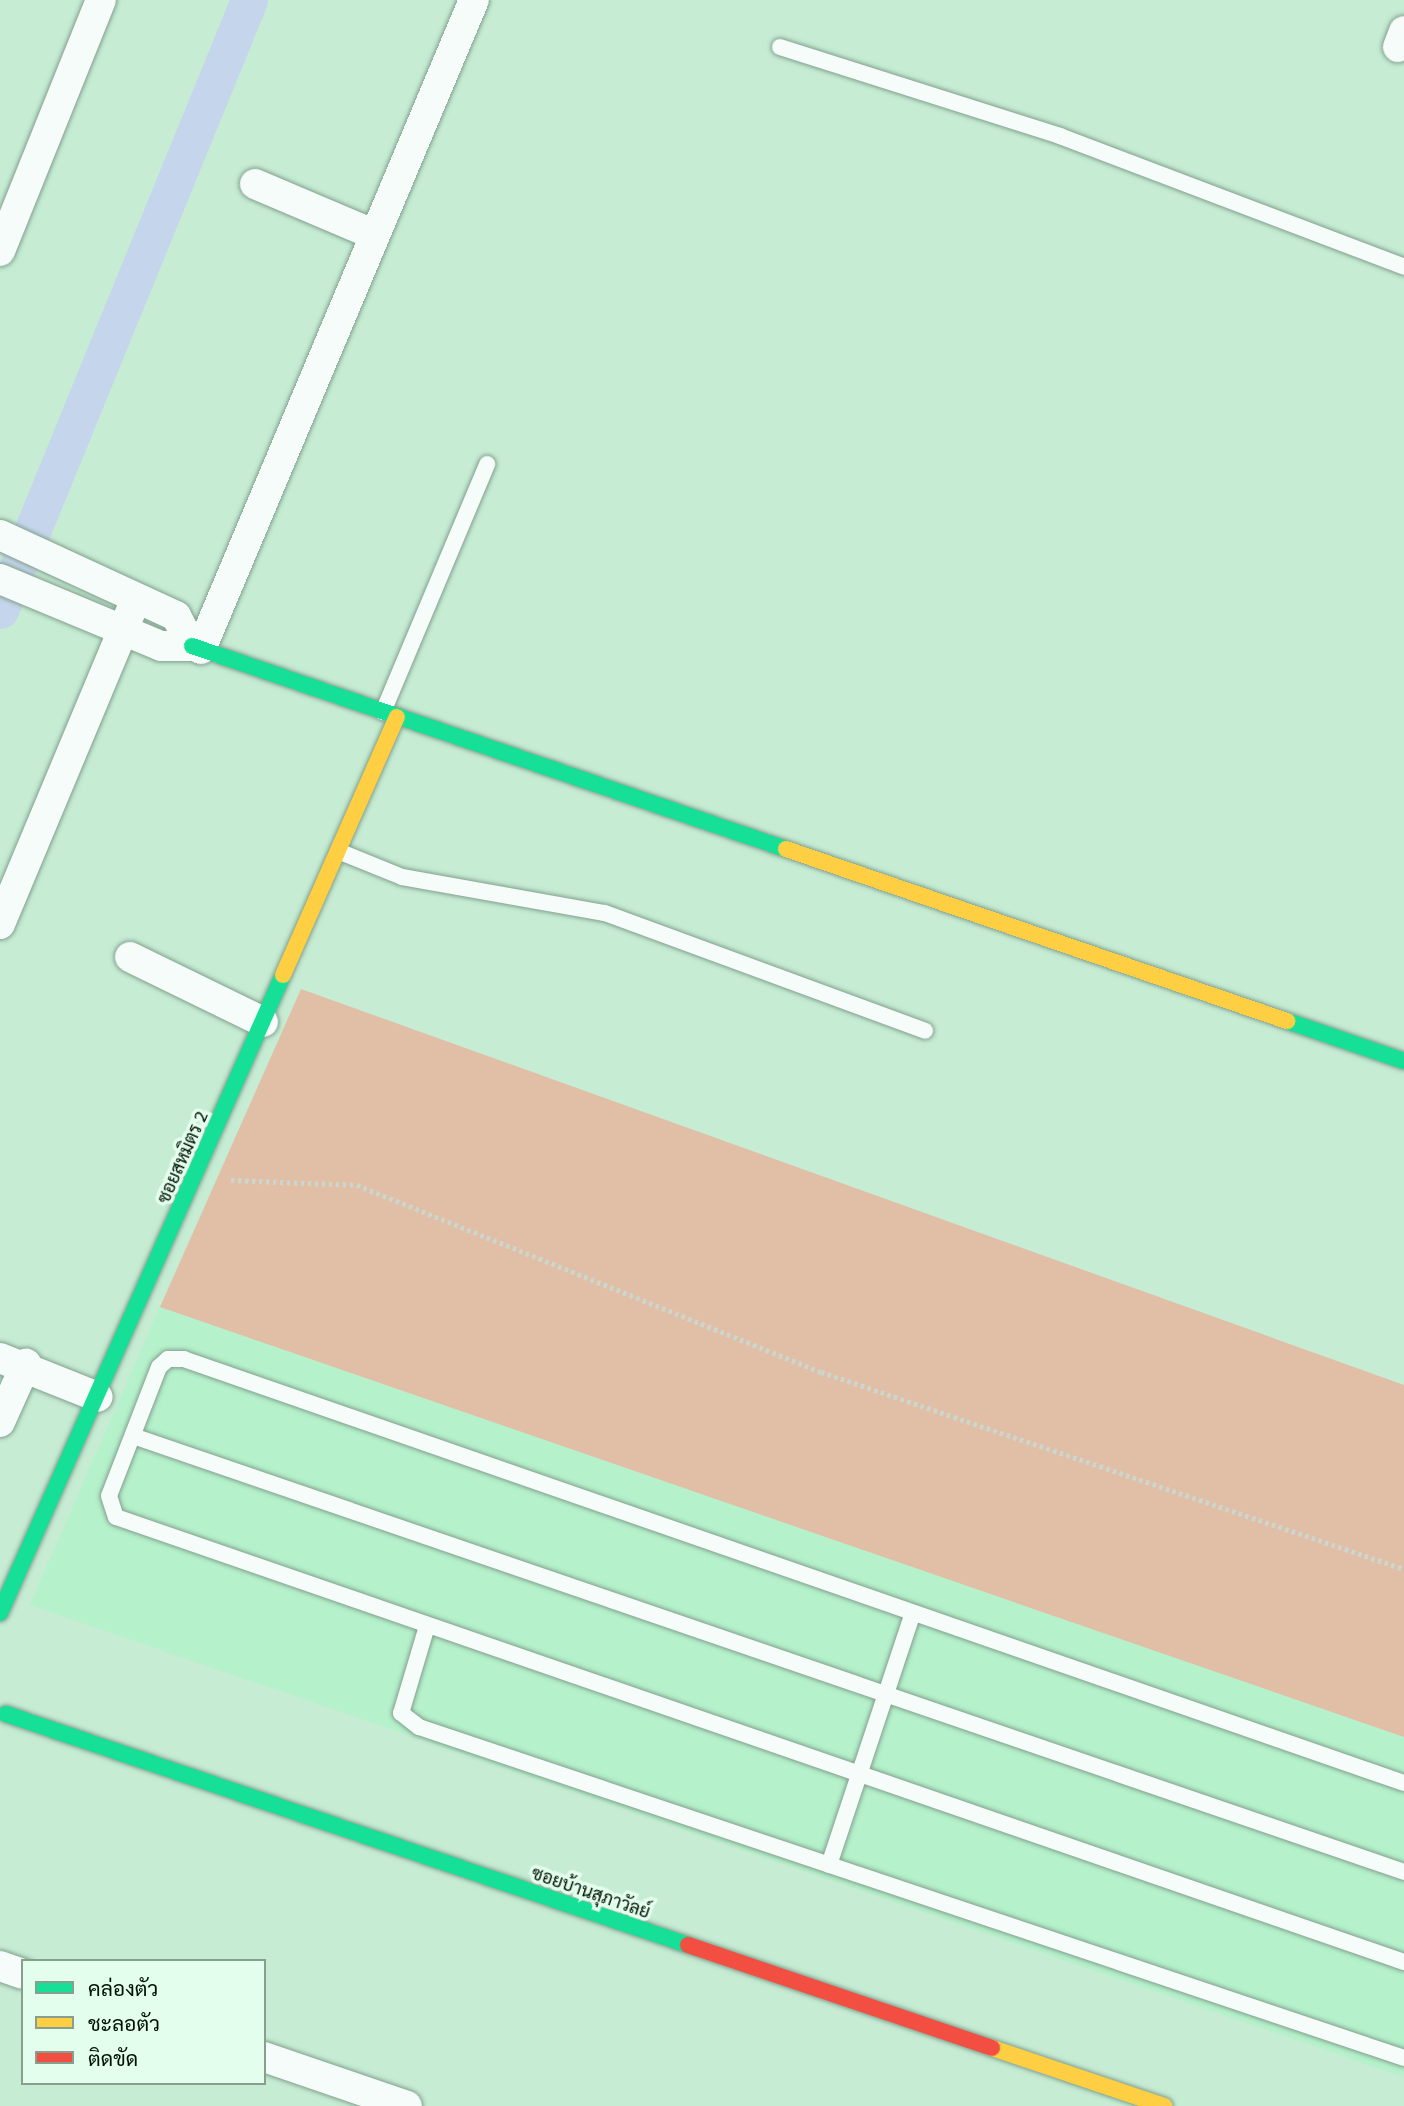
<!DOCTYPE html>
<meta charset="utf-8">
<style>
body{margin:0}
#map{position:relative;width:1404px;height:2106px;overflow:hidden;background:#c6ecd4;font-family:Georgia,Sarabun,serif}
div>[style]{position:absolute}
.built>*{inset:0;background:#b5f1cb}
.green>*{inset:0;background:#e1bfa7}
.canal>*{height:37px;margin:-18.5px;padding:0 18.5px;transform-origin:18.5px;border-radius:18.5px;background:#c5d6ec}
.path>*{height:4.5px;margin-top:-2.25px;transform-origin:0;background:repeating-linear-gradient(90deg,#cad6ce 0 3.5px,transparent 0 7px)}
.roads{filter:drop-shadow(0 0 2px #82a08e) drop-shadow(0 0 2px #82a08e)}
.lane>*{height:16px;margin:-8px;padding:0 8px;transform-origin:8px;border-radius:8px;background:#f6fcf9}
.street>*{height:30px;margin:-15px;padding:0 15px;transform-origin:15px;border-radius:15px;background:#f6fcf9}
.fast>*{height:16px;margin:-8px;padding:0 8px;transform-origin:8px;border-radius:8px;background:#16e098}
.slow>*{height:16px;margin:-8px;padding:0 8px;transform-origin:8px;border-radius:8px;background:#ffcf43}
.jam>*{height:16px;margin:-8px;padding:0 8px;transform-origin:8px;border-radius:8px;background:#f24e42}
span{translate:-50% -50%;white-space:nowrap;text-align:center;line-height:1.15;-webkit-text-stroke:7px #e3feec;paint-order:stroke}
.street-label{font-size:18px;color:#001104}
.legend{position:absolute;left:21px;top:1959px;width:245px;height:126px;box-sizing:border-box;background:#e3feec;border:2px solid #889f8f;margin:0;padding:9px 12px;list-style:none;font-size:21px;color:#001104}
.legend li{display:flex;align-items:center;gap:14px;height:35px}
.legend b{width:35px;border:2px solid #889f8f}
</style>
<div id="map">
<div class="built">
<div style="clip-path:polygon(160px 1307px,1404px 1737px,1404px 2077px,30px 1605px)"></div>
</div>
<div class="green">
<div style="clip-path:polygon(301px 989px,1404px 1385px,1404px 1737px,160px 1307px)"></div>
</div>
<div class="canal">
<div style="left:0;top:610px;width:659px;rotate:-67.79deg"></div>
</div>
<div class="path">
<div style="left:231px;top:1180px;width:126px;rotate:2.3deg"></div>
<div style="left:357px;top:1185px;width:500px;rotate:21.95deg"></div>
<div style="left:821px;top:1372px;width:615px;rotate:18.67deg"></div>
</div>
<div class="roads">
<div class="lane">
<div style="left:780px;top:47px;width:294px;rotate:17.6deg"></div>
<div style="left:1060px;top:136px;width:368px;rotate:20.8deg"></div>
<div style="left:383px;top:712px;width:269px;rotate:-67.2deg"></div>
<div style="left:338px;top:851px;width:69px;rotate:22.1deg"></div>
<div style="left:402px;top:877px;width:206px;rotate:10.1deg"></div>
<div style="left:605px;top:913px;width:341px;rotate:20.2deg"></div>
<div style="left:133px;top:1436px;width:1344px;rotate:18.93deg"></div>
<div style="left:427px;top:1626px;width:91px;rotate:106.6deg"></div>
<div style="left:401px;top:1713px;width:23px;rotate:38deg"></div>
<div style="left:419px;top:1727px;width:1039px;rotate:18.57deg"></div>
<div style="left:1404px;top:1783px;width:1292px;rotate:-160.84deg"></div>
<div style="left:184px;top:1359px;width:16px;rotate:180deg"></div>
<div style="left:168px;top:1359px;width:12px;rotate:138deg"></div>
<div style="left:159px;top:1367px;width:138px;rotate:111.2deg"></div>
<div style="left:109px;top:1496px;width:22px;rotate:72deg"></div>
<div style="left:116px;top:1517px;width:1363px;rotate:19.06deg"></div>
<div style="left:829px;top:1865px;width:263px;rotate:-71.6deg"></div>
</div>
<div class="street">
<div style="left:1398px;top:47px;width:17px;rotate:-69deg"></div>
<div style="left:255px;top:184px;width:128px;rotate:23deg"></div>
<div style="left:0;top:251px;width:271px;rotate:-68.1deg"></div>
<div style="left:0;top:535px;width:194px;rotate:24.7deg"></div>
<div style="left:176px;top:616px;width:34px;rotate:62deg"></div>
<div style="left:192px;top:646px;width:31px;rotate:180deg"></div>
<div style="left:161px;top:646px;width:174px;rotate:-157.4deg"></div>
<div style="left:201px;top:649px;width:704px;rotate:-67.19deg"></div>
<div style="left:0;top:924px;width:339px;rotate:-67.3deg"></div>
<div style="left:130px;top:957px;width:148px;rotate:26deg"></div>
<div style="left:0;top:1358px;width:105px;rotate:21.7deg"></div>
<div style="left:0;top:1422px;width:64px;rotate:-65.9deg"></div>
<div style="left:0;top:1966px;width:24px;rotate:19deg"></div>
<div style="left:264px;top:2057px;width:151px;rotate:18.9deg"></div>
</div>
<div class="fast">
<div style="left:192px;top:646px;width:628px;rotate:18.87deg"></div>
<div style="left:1287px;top:1021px;width:124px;rotate:18.9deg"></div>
<div style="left:0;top:1613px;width:698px;rotate:-66.08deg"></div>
<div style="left:6px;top:1714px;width:720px;rotate:18.71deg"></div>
</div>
<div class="slow">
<div style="left:786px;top:849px;width:530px;rotate:18.95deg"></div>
<div style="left:283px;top:975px;width:282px;rotate:-66.2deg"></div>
<div style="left:992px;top:2048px;width:182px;rotate:18.6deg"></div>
</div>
<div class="jam">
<div style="left:688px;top:1945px;width:321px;rotate:18.7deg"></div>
</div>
</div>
<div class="street-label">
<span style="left:182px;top:1157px;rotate:-66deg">ซอยสหมิตร 2</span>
<span style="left:591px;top:1892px;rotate:19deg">ซอยบ้านสุภาวัลย์</span>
</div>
<ul class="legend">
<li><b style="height:9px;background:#16e098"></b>คล่องตัว</li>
<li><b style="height:9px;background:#ffcf43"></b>ชะลอตัว</li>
<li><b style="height:9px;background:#f24e42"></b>ติดขัด</li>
</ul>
</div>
